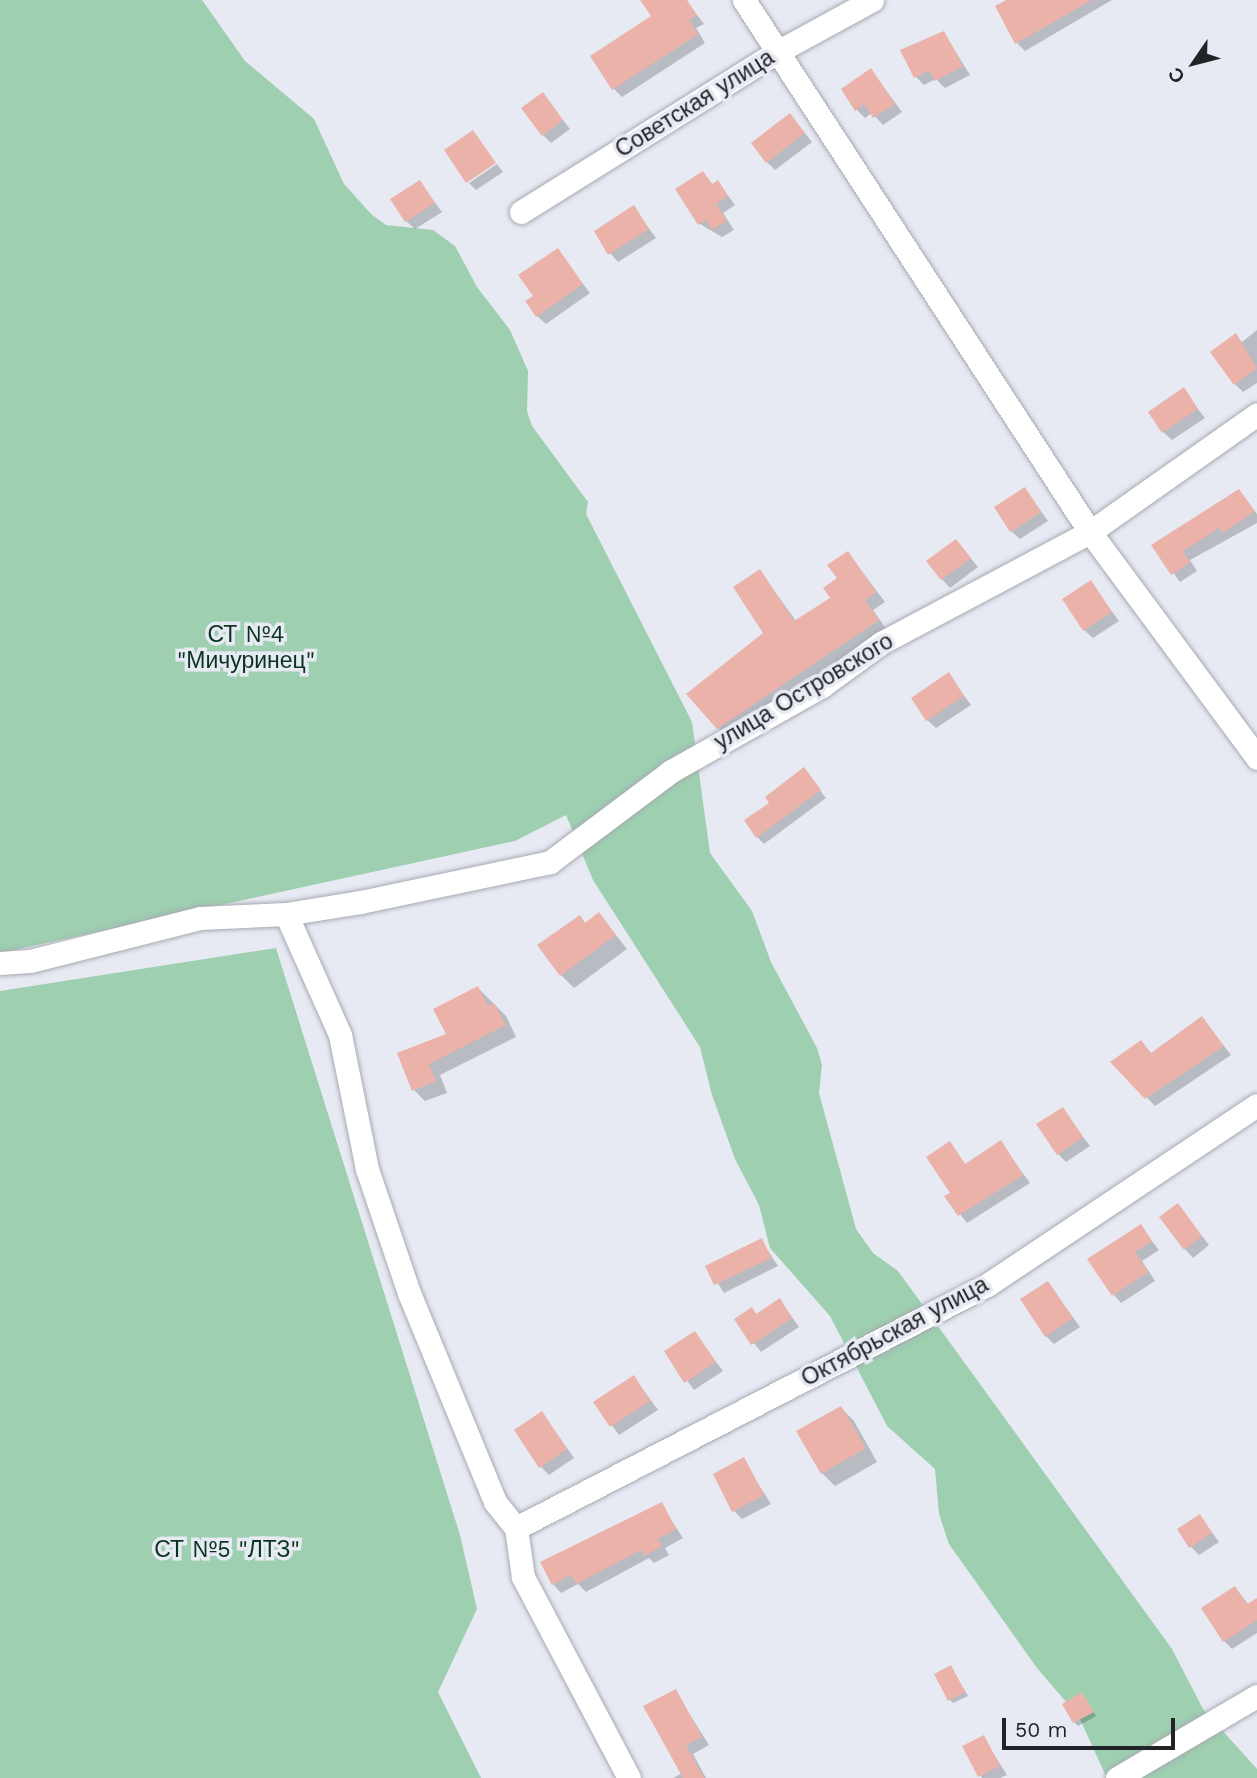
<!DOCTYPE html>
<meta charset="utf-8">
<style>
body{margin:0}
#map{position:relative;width:1257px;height:1778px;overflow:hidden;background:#e7eaf3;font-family:"Work Sans",sans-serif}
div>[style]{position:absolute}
.green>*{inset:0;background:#9dcfb0}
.shadow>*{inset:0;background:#0003}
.building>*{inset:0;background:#ebb2aa}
.roads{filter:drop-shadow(0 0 2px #a7aab2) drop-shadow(0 0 2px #a7aab2)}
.minor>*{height:23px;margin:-11.5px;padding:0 11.5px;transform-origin:11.5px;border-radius:11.5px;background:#fff}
span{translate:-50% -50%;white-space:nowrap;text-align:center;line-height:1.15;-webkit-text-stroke:7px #e7eaf3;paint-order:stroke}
.street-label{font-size:23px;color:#222326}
.park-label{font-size:23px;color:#0a341f}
.north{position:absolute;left:1159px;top:28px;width:70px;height:70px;-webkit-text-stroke:5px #e7eaf3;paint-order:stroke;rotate:235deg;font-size:19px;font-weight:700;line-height:28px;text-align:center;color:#222326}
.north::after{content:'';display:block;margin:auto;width:24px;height:32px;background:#222326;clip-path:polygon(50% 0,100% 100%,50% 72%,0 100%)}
.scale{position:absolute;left:1002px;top:1718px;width:173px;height:32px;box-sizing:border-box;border:4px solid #222326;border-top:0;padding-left:9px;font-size:21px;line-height:24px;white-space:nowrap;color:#222326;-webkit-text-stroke:5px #e7eaf3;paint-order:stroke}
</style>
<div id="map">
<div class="green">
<div style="clip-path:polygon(0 0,202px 0,245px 61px,314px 119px,344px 184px,372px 215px,386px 225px,433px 230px,455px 246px,477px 287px,510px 330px,528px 371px,527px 411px,532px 426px,588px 502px,586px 514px,692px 722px,710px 853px,752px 911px,771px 962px,817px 1048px,822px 1065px,819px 1093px,856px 1229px,873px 1253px,898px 1271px,1172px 1649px,1203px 1709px,1257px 1769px,1257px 1778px,1108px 1778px,1105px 1774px,1079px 1717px,1037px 1668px,949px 1544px,939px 1514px,935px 1469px,887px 1426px,830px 1316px,770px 1248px,759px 1205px,735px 1159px,712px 1095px,700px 1047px,593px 880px,566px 815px,515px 841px,0 953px)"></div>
<div style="clip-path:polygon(276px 948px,460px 1535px,477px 1609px,438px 1692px,481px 1778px,0 1778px,0 991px)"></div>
</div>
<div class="shadow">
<div style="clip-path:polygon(644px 0,686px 1px,704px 24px,696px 28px,705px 43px,622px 97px,613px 88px,653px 16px)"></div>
<div style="clip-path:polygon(1009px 0,1112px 0,1025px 51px,1017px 43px)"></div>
<div style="clip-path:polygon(944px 33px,970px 75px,945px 88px,936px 79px,924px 85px,916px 77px)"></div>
<div style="clip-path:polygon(871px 70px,902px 112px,883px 125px,872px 113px,865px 118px,856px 109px)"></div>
<div style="clip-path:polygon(542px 94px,570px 129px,551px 143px,543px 135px)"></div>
<div style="clip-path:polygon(790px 115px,812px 142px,775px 170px,767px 162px)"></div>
<div style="clip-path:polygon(497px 164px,503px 172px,476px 190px,469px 183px)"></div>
<div style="clip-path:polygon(703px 173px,713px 185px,718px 182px,735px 205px,723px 213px,734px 230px,722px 237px,700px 224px,678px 189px)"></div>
<div style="clip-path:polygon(420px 182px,442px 212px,415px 229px,406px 221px)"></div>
<div style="clip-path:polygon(634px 208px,656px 238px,618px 262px,610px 253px)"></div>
<div style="clip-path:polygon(557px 250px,590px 293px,546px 324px,537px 316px,535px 297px)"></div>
<div style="clip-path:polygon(1257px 330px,1257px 383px,1243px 392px,1235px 384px,1236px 336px,1242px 342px)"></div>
<div style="clip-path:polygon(1183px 390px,1205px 418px,1172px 440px,1163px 432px)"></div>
<div style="clip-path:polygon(1025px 489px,1048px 521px,1020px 539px,1011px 531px)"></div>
<div style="clip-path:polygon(1239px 491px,1257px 514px,1257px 523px,1190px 560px,1197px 571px,1180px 582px,1154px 546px)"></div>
<div style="clip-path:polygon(956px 541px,978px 567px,950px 588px,942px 579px)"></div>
<div style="clip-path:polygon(848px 553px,885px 602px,873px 610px,887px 630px,728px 738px,718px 728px,765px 634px,760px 571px,796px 621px,832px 598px)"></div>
<div style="clip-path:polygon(1090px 582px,1119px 621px,1093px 638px,1084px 630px)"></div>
<div style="clip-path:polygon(949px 675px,971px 705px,936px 728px,927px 720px)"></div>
<div style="clip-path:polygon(804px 770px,826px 798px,764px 844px,757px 837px,772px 803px)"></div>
<div style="clip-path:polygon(599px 914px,627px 949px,574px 988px,561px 975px,579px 917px,586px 924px)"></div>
<div style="clip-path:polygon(478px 988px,506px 1016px,516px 1037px,440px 1075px,447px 1093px,425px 1101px,414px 1090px,399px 1054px,448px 1034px)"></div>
<div style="clip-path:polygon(1202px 1018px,1231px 1055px,1155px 1106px,1113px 1062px,1152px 1054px)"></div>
<div style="clip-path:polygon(1062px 1109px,1090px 1146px,1066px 1162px,1058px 1154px)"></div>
<div style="clip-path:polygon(1000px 1142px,1030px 1183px,967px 1223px,947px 1197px,953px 1193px,949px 1144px,966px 1165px)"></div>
<div style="clip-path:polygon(1178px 1205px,1209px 1245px,1193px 1258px,1185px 1249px)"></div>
<div style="clip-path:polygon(1140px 1226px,1159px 1250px,1142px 1261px,1155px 1281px,1121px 1303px,1113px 1294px)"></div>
<div style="clip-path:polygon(761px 1240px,778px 1266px,724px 1293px,707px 1266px)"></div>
<div style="clip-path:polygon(1048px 1283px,1080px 1327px,1054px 1344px,1046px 1336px)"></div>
<div style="clip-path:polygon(780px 1300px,799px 1327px,761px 1352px,736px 1320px,752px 1309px,757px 1315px)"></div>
<div style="clip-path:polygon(694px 1333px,723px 1371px,694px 1390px,666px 1352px)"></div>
<div style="clip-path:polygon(634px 1377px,658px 1410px,619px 1435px,595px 1402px)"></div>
<div style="clip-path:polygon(841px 1408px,854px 1421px,877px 1462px,835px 1486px,822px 1473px)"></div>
<div style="clip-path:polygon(542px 1413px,574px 1458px,549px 1475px,541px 1467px)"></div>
<div style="clip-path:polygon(743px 1460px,771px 1504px,742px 1519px,734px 1511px)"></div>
<div style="clip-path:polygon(661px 1504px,683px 1538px,665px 1548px,669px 1555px,654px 1563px,649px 1558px,586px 1592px,578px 1584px,561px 1593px,553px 1584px)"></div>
<div style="clip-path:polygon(1200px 1516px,1219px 1542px,1199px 1555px,1190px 1546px)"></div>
<div style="clip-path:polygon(1235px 1588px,1249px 1605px,1257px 1600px,1257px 1633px,1232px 1649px,1224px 1641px)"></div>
<div style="clip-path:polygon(951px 1667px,968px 1696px,953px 1703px,950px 1700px)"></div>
<div style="clip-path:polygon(675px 1691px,709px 1745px,693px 1754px,706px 1778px,673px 1778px,682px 1773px)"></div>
<div style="clip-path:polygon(1082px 1694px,1096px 1716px,1078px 1726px,1074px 1722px)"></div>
<div style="clip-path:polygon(983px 1737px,1007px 1775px,1000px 1778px,982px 1778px,965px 1747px)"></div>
</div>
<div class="building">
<div style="clip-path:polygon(640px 0,687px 0,697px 15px,689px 20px,698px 34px,612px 90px,590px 56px,651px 16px)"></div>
<div style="clip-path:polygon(1006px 0,1092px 0,1015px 44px,995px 6px)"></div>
<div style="clip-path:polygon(944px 31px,963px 66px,935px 81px,929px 70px,914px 78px,900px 50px)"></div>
<div style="clip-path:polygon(871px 68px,895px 104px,873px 118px,864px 104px,855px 111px,841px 89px)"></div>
<div style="clip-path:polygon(543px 92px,563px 120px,542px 136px,521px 108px)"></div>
<div style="clip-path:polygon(790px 113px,805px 133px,766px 163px,751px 143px)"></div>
<div style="clip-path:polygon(473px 130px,496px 163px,466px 183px,444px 150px)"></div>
<div style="clip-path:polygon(703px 171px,712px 184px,718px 180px,728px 196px,716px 204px,727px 221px,712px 230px,706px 220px,698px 225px,675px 189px)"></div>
<div style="clip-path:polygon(420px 180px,435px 203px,405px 222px,390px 199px)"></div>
<div style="clip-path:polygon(634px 205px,649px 229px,608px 255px,594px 231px)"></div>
<div style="clip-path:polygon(558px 248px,583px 284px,536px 317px,525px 301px,533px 296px,518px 275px)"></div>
<div style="clip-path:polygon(1236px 333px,1257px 368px,1234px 385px,1210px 352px)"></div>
<div style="clip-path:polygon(1184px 387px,1198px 409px,1162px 433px,1148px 412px)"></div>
<div style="clip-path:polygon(1025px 487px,1041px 512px,1010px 532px,994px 507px)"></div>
<div style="clip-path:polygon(1239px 489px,1255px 511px,1223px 533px,1219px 528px,1183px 551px,1190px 562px,1171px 575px,1151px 545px)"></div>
<div style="clip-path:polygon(956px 539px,971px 558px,941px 580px,926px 561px)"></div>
<div style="clip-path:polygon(848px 551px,876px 592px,865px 600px,879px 620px,717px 729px,686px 694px,763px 633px,733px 587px,760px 569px,794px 621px,830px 598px,823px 588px,837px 578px,827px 565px)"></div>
<div style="clip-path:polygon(1091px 580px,1112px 612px,1083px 631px,1062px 599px)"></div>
<div style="clip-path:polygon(949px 672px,964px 696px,926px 721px,911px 698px)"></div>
<div style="clip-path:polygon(804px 767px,821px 790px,756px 838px,744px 820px,769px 803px,765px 797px)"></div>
<div style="clip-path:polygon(599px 912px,616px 935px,560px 976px,537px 945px,580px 915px,585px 923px)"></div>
<div style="clip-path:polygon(478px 986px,488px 1006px,494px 1003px,506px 1025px,429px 1064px,436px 1081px,412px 1091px,397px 1053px,446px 1034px,433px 1009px)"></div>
<div style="clip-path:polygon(1202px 1016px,1224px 1046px,1145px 1099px,1110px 1062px,1141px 1040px,1151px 1053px)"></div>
<div style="clip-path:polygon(1063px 1107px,1083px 1137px,1057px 1155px,1036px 1124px)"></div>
<div style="clip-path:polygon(1001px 1140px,1023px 1175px,958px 1216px,944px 1196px,950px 1193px,926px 1157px,950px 1141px,965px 1164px)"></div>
<div style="clip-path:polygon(1178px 1203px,1202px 1236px,1184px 1250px,1159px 1217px)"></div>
<div style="clip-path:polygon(1141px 1224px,1152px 1241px,1135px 1252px,1148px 1272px,1112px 1296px,1087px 1259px)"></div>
<div style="clip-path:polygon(762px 1238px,771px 1258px,714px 1285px,705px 1266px)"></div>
<div style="clip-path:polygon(1048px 1281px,1073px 1318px,1045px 1337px,1020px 1299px)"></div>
<div style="clip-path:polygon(780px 1298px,792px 1318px,751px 1345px,734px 1319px,752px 1307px,756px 1314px)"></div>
<div style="clip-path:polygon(695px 1331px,716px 1362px,684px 1383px,664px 1351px)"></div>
<div style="clip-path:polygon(634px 1375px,650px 1401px,610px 1427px,593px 1402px)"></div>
<div style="clip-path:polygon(841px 1406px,866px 1448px,821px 1474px,796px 1431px)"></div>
<div style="clip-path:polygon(542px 1411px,567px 1449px,539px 1468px,514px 1430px)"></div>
<div style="clip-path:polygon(744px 1457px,764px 1495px,732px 1512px,713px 1474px)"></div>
<div style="clip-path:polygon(662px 1502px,676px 1529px,658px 1539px,662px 1546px,644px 1556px,641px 1550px,576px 1584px,571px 1575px,552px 1585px,540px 1562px)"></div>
<div style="clip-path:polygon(1200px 1514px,1212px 1533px,1189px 1548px,1177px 1529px)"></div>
<div style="clip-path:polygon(1235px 1586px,1247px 1604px,1257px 1598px,1257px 1620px,1223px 1642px,1201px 1608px)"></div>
<div style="clip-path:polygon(951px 1665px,965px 1692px,948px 1701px,934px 1674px)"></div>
<div style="clip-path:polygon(676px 1689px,702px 1737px,686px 1745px,704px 1778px,683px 1778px,643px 1706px)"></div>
<div style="clip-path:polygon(1082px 1692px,1094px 1712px,1073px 1723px,1062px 1704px)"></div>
<div style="clip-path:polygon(984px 1735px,1000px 1766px,978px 1777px,962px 1746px)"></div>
</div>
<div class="roads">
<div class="minor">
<div style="left:744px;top:0;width:635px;rotate:56.96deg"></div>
<div style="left:1090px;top:532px;width:281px;rotate:53.5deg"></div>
<div style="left:521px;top:212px;width:304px;rotate:-32deg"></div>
<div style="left:779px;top:51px;width:106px;rotate:-28.7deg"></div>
<div style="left:286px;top:914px;width:133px;rotate:65.9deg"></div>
<div style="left:340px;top:1035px;width:137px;rotate:78.6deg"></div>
<div style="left:367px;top:1169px;width:131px;rotate:71.3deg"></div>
<div style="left:409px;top:1293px;width:226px;rotate:67.6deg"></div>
<div style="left:495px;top:1502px;width:33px;rotate:51deg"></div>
<div style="left:516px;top:1528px;width:49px;rotate:81.9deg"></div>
<div style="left:523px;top:1577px;width:227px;rotate:62.2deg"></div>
<div style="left:0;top:963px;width:30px;rotate:-4deg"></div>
<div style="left:30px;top:961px;width:175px;rotate:-14.2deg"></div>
<div style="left:200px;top:918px;width:86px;rotate:-2.7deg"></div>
<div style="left:286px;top:914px;width:76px;rotate:-9.1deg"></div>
<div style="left:361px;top:902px;width:193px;rotate:-11.9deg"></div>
<div style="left:550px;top:862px;width:151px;rotate:-36.9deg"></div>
<div style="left:671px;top:771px;width:173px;rotate:-29.4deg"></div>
<div style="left:822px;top:686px;width:73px;rotate:-36.1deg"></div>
<div style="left:881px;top:643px;width:237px;rotate:-28deg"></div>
<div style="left:1090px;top:532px;width:204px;rotate:-35.2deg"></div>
<div style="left:516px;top:1528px;width:530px;rotate:-27.29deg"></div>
<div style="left:987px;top:1285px;width:324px;rotate:-33.7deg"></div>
<div style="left:1117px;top:1778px;width:162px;rotate:-30.4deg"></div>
</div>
</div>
<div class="street-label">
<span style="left:695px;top:104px;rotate:-32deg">Советская улица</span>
<span style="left:804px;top:692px;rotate:-31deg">улица Островского</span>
<span style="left:895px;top:1332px;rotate:-28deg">Октябрьская улица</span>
</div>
<div class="park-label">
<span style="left:246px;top:648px">СТ №4<br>"Мичуринец"</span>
<span style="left:227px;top:1550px">СТ №5 "ЛТЗ"</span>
</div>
<div class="north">С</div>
<div class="scale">50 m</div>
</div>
